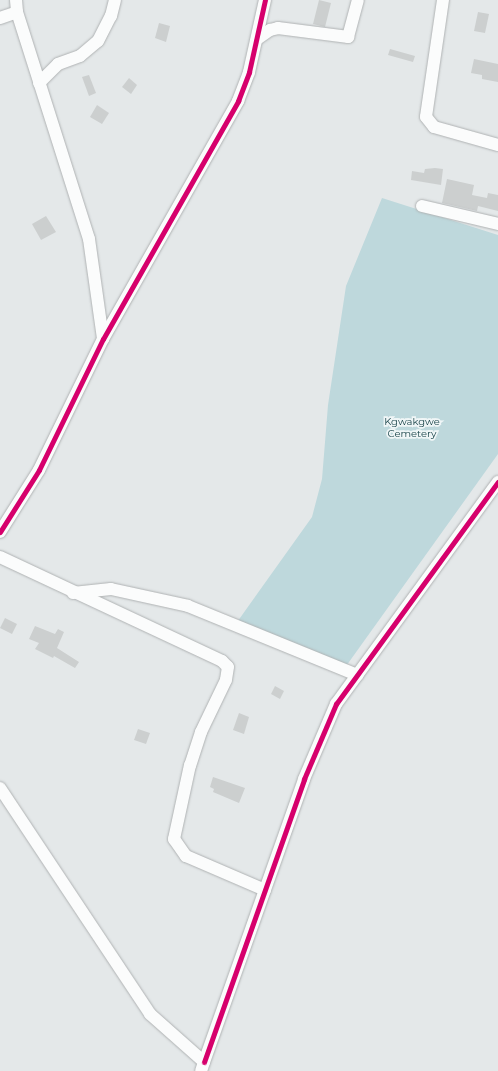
<!DOCTYPE html>
<style>
body{margin:0}
#map{position:relative;width:498px;height:1071px;overflow:hidden;background:#e4e8e9;font-family:Montserrat,sans-serif}
div>[style]{position:absolute}
.green>*{inset:0;background:#bed8dc}
.building>*{inset:0;background:#cccfcf}
.roads{filter:drop-shadow(0 0 1px #afb2b3) drop-shadow(0 0 1px #afb2b3)}
.minor>*{height:12px;margin:-6px;padding:0 6px;transform-origin:6px;border-radius:6px;background:#fbfcfc}
.cycleway>*{height:5px;margin:-2.5px;padding:0 2.5px;transform-origin:2.5px;border-radius:2.5px;background:#d6006c}
span{translate:-50% -50%;white-space:nowrap;text-align:center;line-height:1.15;-webkit-text-stroke:3.5px #f0f6f7;paint-order:stroke}
.park-label{font-size:10px;color:#194449}
</style>
<div id="map">
<div class="green">
<div style="clip-path:polygon(382px 198px,498px 235px,498px 454px,344px 669px,235px 625px,312px 517px,322px 479px,328px 405px,346px 286px)"></div>
</div>
<div class="building">
<div style="clip-path:polygon(319px 0,331px 3px,325px 27px,313px 24px)"></div>
<div style="clip-path:polygon(478px 12px,489px 14px,485px 33px,474px 31px)"></div>
<div style="clip-path:polygon(159px 23px,170px 26px,166px 42px,155px 38px)"></div>
<div style="clip-path:polygon(390px 49px,415px 56px,413px 62px,388px 55px)"></div>
<div style="clip-path:polygon(474px 59px,498px 64px,498px 82px,482px 79px,482px 75px,471px 73px)"></div>
<div style="clip-path:polygon(89px 75px,96px 93px,89px 96px,82px 77px)"></div>
<div style="clip-path:polygon(129px 78px,137px 85px,131px 94px,122px 87px)"></div>
<div style="clip-path:polygon(97px 105px,109px 113px,102px 124px,90px 117px)"></div>
<div style="clip-path:polygon(435px 168px,443px 169px,441px 185px,411px 180px,412px 171px,424px 173px,425px 169px)"></div>
<div style="clip-path:polygon(447px 179px,474px 185px,472px 195px,487px 198px,488px 193px,498px 195px,498px 211px,478px 206px,477px 211px,442px 203px)"></div>
<div style="clip-path:polygon(46px 216px,56px 232px,41px 240px,32px 224px)"></div>
<div style="clip-path:polygon(5px 618px,17px 624px,12px 634px,0 628px)"></div>
<div style="clip-path:polygon(35px 626px,55px 634px,58px 629px,64px 632px,57px 648px,79px 662px,75px 668px,54px 656px,53px 658px,35px 649px,39px 643px,29px 639px)"></div>
<div style="clip-path:polygon(275px 686px,284px 691px,280px 699px,271px 694px)"></div>
<div style="clip-path:polygon(239px 713px,249px 717px,244px 734px,233px 730px)"></div>
<div style="clip-path:polygon(138px 729px,150px 733px,146px 744px,134px 740px)"></div>
<div style="clip-path:polygon(213px 777px,245px 788px,239px 803px,213px 792px,214px 789px,210px 787px)"></div>
</div>
<div class="roads">
<div class="minor">
<div style="left:16px;top:0;width:12px;rotate:85deg"></div>
<div style="left:17px;top:12px;width:238px;rotate:72.4deg"></div>
<div style="left:89px;top:239px;width:101px;rotate:82deg"></div>
<div style="left:443px;top:0;width:118px;rotate:98.3deg"></div>
<div style="left:426px;top:117px;width:13px;rotate:51deg"></div>
<div style="left:434px;top:127px;width:66px;rotate:15.7deg"></div>
<div style="left:0;top:18px;width:18px;rotate:-19deg"></div>
<div style="left:257px;top:39px;width:16px;rotate:-35deg"></div>
<div style="left:270px;top:30px;width:8px;rotate:-14deg"></div>
<div style="left:278px;top:28px;width:71px;rotate:7.3deg"></div>
<div style="left:348px;top:37px;width:38px;rotate:-75deg"></div>
<div style="left:39px;top:83px;width:27px;rotate:-45deg"></div>
<div style="left:58px;top:64px;width:23px;rotate:-20deg"></div>
<div style="left:80px;top:56px;width:23px;rotate:-40deg"></div>
<div style="left:98px;top:41px;width:28px;rotate:-63deg"></div>
<div style="left:111px;top:16px;width:16px;rotate:-76deg"></div>
<div style="left:422px;top:206px;width:78px;rotate:13.3deg"></div>
<div style="left:0;top:532px;width:73px;rotate:-57.8deg"></div>
<div style="left:39px;top:470px;width:146px;rotate:-64deg"></div>
<div style="left:103px;top:339px;width:274px;rotate:-60.4deg"></div>
<div style="left:238px;top:101px;width:31px;rotate:-69deg"></div>
<div style="left:249px;top:72px;width:74px;rotate:-77.5deg"></div>
<div style="left:0;top:557px;width:245px;rotate:25.1deg"></div>
<div style="left:222px;top:661px;width:8px;rotate:45deg"></div>
<div style="left:228px;top:667px;width:13px;rotate:99deg"></div>
<div style="left:226px;top:680px;width:58px;rotate:115.7deg"></div>
<div style="left:201px;top:732px;width:35px;rotate:108deg"></div>
<div style="left:190px;top:765px;width:76px;rotate:102.2deg"></div>
<div style="left:174px;top:839px;width:21px;rotate:55deg"></div>
<div style="left:186px;top:856px;width:86px;rotate:23.3deg"></div>
<div style="left:73px;top:593px;width:38px;rotate:-6deg"></div>
<div style="left:111px;top:589px;width:79px;rotate:12.4deg"></div>
<div style="left:188px;top:606px;width:183px;rotate:22.2deg"></div>
<div style="left:0;top:788px;width:271px;rotate:56.4deg"></div>
<div style="left:150px;top:1014px;width:72px;rotate:41.6deg"></div>
<div style="left:204px;top:1062px;width:9px;rotate:108deg"></div>
<div style="left:204px;top:1062px;width:300px;rotate:-70.5deg"></div>
<div style="left:304px;top:779px;width:82px;rotate:-66.9deg"></div>
<div style="left:336px;top:704px;width:275px;rotate:-53.9deg"></div>
</div>
</div>
<div class="cycleway">
<div style="left:0;top:532px;width:73px;rotate:-57.8deg"></div>
<div style="left:39px;top:470px;width:146px;rotate:-64deg"></div>
<div style="left:103px;top:339px;width:274px;rotate:-60.4deg"></div>
<div style="left:238px;top:101px;width:31px;rotate:-69deg"></div>
<div style="left:249px;top:72px;width:74px;rotate:-77.5deg"></div>
<div style="left:204px;top:1062px;width:300px;rotate:-70.5deg"></div>
<div style="left:304px;top:779px;width:82px;rotate:-66.9deg"></div>
<div style="left:336px;top:704px;width:275px;rotate:-53.9deg"></div>
</div>
<div class="park-label">
<span style="left:412px;top:427px">Kgwakgwe<br>Cemetery</span>
</div>
</div>
